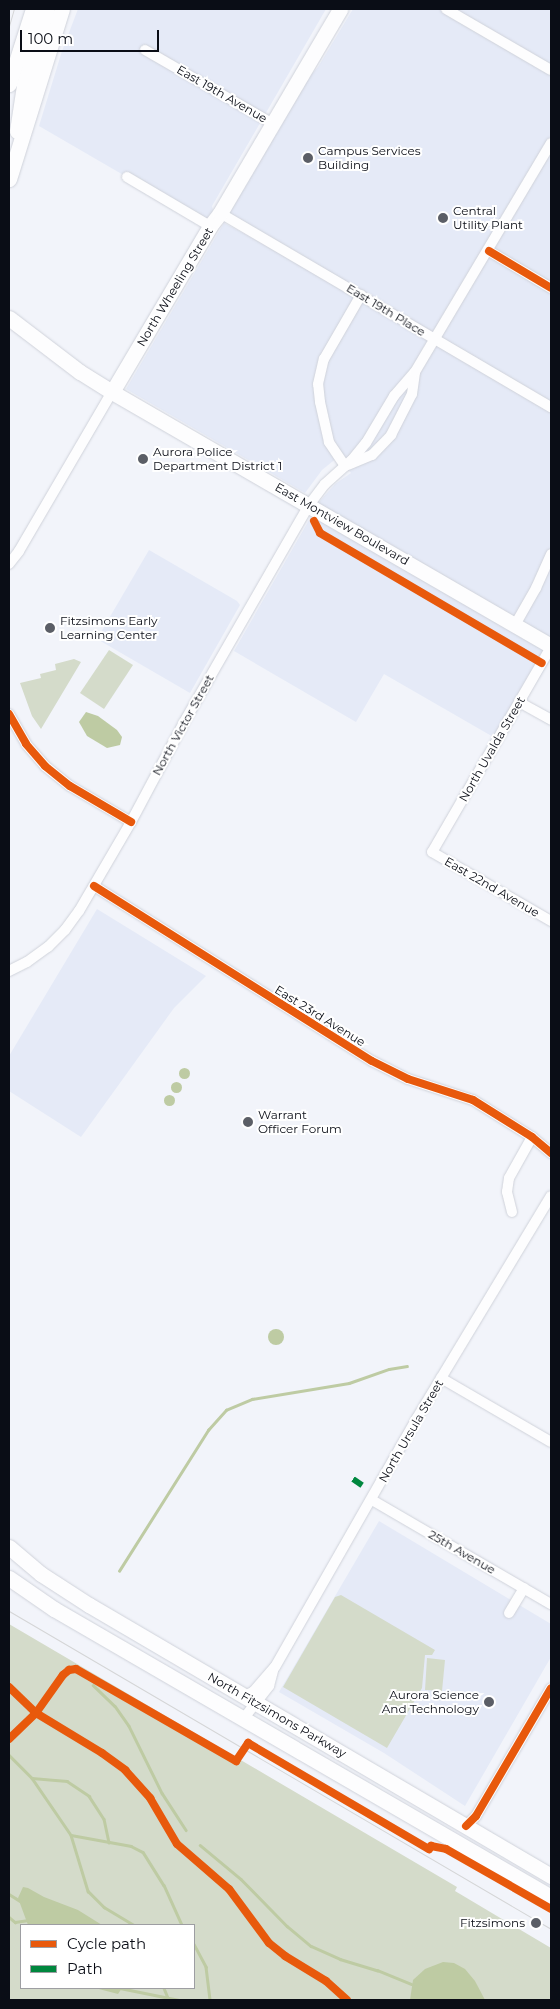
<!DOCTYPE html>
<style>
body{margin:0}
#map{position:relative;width:560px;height:2009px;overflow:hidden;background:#f2f4fa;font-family:Montserrat,sans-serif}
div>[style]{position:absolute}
.built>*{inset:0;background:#e5eaf7}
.green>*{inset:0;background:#d4dbca}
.water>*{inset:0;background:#becba3}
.round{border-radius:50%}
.stream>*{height:2.5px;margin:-1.25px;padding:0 1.25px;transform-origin:1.25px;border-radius:1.25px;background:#becba3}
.roads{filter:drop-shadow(0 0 1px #cfd2da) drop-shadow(0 0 1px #cfd2da)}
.street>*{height:10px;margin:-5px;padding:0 5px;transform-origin:5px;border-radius:5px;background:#fdfdfe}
.secondary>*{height:15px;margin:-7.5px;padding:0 7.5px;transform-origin:7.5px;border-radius:7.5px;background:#fdfdfe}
.tram>*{height:1px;margin:-0.5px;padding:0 0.5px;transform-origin:0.5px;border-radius:0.5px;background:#d4d5d6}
.quiet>*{height:6px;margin-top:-3px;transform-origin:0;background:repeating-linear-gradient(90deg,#00873e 0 12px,transparent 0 18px)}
.cycleway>*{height:8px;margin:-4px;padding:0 4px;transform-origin:4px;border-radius:4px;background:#e8590c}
.dots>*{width:14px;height:14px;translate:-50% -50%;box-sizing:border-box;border:2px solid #fff;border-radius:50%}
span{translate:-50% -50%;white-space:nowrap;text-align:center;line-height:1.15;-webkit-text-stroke:4px #fff;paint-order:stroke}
.street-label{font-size:12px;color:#0a0d16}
.poi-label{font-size:12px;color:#0a0d16}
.left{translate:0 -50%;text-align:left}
.right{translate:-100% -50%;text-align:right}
.frame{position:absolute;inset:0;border:10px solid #0a0d16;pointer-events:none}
.legend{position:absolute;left:20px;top:1924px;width:175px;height:65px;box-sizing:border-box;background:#fff;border:1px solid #9d9ea2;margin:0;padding:6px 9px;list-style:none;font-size:15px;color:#0a0d16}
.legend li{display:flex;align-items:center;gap:10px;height:25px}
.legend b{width:25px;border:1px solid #9d9ea2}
.scale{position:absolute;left:20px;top:30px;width:139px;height:22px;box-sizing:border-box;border:2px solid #0a0d16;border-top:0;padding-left:6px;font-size:15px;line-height:18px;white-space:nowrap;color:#0a0d16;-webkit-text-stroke:4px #fff;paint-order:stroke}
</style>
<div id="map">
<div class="built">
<div style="clip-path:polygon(78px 9px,326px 9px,212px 206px,213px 211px,206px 223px,39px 126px,62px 51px)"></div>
<div style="clip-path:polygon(353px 9px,551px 9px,551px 659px,521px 707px,502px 742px,384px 674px,356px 722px,234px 651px,320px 501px,335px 484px,351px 473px,338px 457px,322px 470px,305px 493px,126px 389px,224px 223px,267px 246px,363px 291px,229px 214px,292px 97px,318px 67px)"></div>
<div style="clip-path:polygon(149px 550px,237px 601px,240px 605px,190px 693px,97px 639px)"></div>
<div style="clip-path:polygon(97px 909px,206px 976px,174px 1008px,81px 1137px,9px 1091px,9px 1056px)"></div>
<div style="clip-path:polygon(379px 1521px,551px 1624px,551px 1657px,465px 1806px,384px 1753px,279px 1692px)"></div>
</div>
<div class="green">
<div style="clip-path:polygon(109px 650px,133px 665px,104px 709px,80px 693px)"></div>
<div style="clip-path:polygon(74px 659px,81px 662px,41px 729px,32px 716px,20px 683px,41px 678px,40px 674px,56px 670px,55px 664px)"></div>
<div style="clip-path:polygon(341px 1595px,435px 1650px,432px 1655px,425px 1655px,422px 1688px,387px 1748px,283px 1687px,335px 1597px)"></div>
<div style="clip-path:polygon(evenodd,9px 1624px,457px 1887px,455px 1891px,551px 1948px,551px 2000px,9px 2000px,9px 1624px,21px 1925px,194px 1925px,194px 1988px,21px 1988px,21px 1925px)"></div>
<div style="clip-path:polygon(427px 1658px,445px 1660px,442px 1691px,425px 1690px)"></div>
</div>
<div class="water">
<div style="clip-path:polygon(86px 712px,98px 716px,117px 730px,122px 737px,120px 745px,107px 748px,87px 736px,79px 722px)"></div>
<div class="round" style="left:178.5px;top:1067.5px;width:11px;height:11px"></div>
<div class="round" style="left:170.5px;top:1081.5px;width:11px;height:11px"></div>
<div class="round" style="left:163.5px;top:1094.5px;width:11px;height:11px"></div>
<div class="round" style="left:268px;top:1329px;width:16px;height:16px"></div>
<div style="clip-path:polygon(23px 1887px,28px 1888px,44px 1897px,78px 1910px,102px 1925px,28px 1925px,18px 1898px)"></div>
<div style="clip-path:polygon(443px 1962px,454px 1963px,465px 1969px,475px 1981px,485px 2000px,410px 2000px,413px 1980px,425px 1969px)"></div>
<div style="clip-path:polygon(95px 1988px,122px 1988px,118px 1994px)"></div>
</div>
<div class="stream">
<div style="left:119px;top:1571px;width:167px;rotate:-57.7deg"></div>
<div style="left:208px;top:1430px;width:27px;rotate:-48deg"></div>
<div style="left:226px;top:1410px;width:28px;rotate:-23deg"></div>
<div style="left:252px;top:1399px;width:98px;rotate:-9.4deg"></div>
<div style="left:349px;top:1383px;width:42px;rotate:-19.3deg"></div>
<div style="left:389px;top:1369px;width:18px;rotate:-9deg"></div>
<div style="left:93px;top:1685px;width:30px;rotate:44deg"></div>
<div style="left:115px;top:1706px;width:24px;rotate:55deg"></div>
<div style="left:129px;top:1726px;width:75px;rotate:63.8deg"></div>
<div style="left:162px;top:1793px;width:44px;rotate:57deg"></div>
<div style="left:9px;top:1755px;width:33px;rotate:45deg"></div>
<div style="left:32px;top:1778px;width:69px;rotate:55.6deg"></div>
<div style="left:71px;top:1835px;width:59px;rotate:73.1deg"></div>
<div style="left:88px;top:1891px;width:23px;rotate:45deg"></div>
<div style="left:104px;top:1907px;width:35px;rotate:31deg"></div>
<div style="left:32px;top:1778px;width:35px;rotate:5deg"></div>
<div style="left:67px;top:1781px;width:27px;rotate:34deg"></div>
<div style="left:89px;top:1796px;width:27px;rotate:57deg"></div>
<div style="left:104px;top:1819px;width:24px;rotate:78deg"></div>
<div style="left:71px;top:1835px;width:61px;rotate:10.4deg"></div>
<div style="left:131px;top:1846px;width:13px;rotate:27deg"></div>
<div style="left:143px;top:1852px;width:39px;rotate:58deg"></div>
<div style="left:164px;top:1885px;width:44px;rotate:65.8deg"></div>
<div style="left:200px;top:1845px;width:53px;rotate:39.7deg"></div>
<div style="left:241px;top:1879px;width:66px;rotate:45.6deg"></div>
<div style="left:287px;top:1926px;width:31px;rotate:40deg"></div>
<div style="left:311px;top:1946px;width:32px;rotate:24deg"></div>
<div style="left:340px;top:1959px;width:39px;rotate:17deg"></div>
<div style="left:377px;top:1970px;width:37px;rotate:22deg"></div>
<div style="left:9px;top:1894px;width:13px;rotate:32deg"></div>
<div style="left:9px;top:1917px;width:8px;rotate:40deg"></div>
<div style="left:15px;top:1922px;width:15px;rotate:-8deg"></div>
<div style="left:194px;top:1944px;width:26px;rotate:62deg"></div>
<div style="left:206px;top:1967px;width:33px;rotate:83deg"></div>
<div style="left:120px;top:1988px;width:60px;rotate:11.5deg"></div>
<div style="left:164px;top:1988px;width:11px;rotate:68deg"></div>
</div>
<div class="roads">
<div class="street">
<div style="left:446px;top:9px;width:121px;rotate:30.2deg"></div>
<div style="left:145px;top:50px;width:148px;rotate:30deg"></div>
<div style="left:127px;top:177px;width:96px;rotate:30.6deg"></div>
<div style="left:220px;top:213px;width:384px;rotate:30.4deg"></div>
<div style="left:489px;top:251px;width:72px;rotate:30.8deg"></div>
<div style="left:348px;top:465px;width:26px;rotate:-23deg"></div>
<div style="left:372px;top:455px;width:28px;rotate:-46deg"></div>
<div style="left:391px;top:435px;width:46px;rotate:-62.9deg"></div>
<div style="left:412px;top:394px;width:22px;rotate:-82deg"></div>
<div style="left:345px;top:466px;width:29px;rotate:-124deg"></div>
<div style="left:329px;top:442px;width:41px;rotate:-102.7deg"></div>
<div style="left:320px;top:402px;width:18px;rotate:-96deg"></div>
<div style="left:318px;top:384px;width:26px;rotate:-77deg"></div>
<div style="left:324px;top:359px;width:74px;rotate:-60deg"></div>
<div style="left:9px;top:564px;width:16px;rotate:-52deg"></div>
<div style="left:19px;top:551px;width:184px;rotate:-59.7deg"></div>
<div style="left:515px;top:625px;width:43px;rotate:-60.4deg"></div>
<div style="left:536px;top:588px;width:37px;rotate:-66deg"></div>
<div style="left:551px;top:647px;width:237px;rotate:120.1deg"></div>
<div style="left:432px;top:852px;width:138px;rotate:30.1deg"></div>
<div style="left:519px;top:702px;width:37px;rotate:29deg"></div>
<div style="left:9px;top:714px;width:34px;rotate:60deg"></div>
<div style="left:26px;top:744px;width:29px;rotate:49deg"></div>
<div style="left:45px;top:766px;width:32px;rotate:39deg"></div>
<div style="left:70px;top:786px;width:71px;rotate:30.5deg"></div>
<div style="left:94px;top:886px;width:328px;rotate:32.2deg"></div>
<div style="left:372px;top:1061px;width:40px;rotate:26.6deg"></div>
<div style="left:408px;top:1079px;width:68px;rotate:17.9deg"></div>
<div style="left:473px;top:1100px;width:70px;rotate:32.1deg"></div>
<div style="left:532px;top:1137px;width:25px;rotate:40deg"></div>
<div style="left:9px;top:971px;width:20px;rotate:-27deg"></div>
<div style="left:27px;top:962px;width:26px;rotate:-36deg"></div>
<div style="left:48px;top:947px;width:24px;rotate:-45deg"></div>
<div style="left:65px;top:930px;width:24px;rotate:-54deg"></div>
<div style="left:79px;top:911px;width:103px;rotate:-59.7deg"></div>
<div style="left:131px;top:822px;width:111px;rotate:-62deg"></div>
<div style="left:183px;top:724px;width:253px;rotate:-60.1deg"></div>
<div style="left:309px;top:505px;width:26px;rotate:-53deg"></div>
<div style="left:325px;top:484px;width:36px;rotate:-42deg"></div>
<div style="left:352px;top:460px;width:22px;rotate:-51deg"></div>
<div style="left:366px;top:443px;width:55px;rotate:-59.2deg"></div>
<div style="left:394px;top:396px;width:32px;rotate:-49deg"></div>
<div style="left:415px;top:372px;width:266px;rotate:-59.3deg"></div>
<div style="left:512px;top:1212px;width:21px;rotate:-104deg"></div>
<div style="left:507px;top:1192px;width:14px;rotate:-82deg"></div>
<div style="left:509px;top:1178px;width:47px;rotate:-60.7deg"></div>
<div style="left:441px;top:1378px;width:127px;rotate:30.2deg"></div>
<div style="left:372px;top:1500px;width:207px;rotate:30.2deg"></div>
<div style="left:509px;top:1613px;width:29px;rotate:-59deg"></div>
<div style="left:244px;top:1696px;width:10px;rotate:-24deg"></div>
<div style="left:253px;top:1692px;width:33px;rotate:-49deg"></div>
<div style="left:275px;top:1667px;width:287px;rotate:-60.3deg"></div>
<div style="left:417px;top:1418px;width:259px;rotate:-58.9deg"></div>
<div style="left:244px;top:1718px;width:41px;rotate:-52deg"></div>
<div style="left:269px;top:1686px;width:16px;rotate:-75deg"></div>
<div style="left:466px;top:1826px;width:14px;rotate:-45deg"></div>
<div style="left:476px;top:1816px;width:148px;rotate:-59.6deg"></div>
</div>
<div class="secondary">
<div style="left:9px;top:84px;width:79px;rotate:-72.3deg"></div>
<div style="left:17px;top:131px;width:47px;rotate:-81.3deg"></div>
<div style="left:24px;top:85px;width:79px;rotate:-73.2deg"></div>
<div style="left:9px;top:179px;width:178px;rotate:-72.7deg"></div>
<div style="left:9px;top:318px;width:89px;rotate:37.3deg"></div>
<div style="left:80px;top:372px;width:38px;rotate:32deg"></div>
<div style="left:112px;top:392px;width:507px;rotate:30.05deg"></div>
<div style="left:112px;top:392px;width:193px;rotate:-59.4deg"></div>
<div style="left:210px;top:226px;width:16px;rotate:-52deg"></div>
<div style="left:220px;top:213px;width:237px;rotate:-59.5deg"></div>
<div style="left:9px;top:1547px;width:42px;rotate:40.2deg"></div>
<div style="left:41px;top:1574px;width:57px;rotate:32.9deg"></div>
<div style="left:89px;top:1605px;width:536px;rotate:30.4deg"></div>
<div style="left:9px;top:1578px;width:55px;rotate:34.6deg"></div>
<div style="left:54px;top:1609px;width:574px;rotate:30.09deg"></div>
</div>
</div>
<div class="tram">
<div style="left:9px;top:26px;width:18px;rotate:-74deg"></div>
<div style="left:9px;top:1611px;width:628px;rotate:30.4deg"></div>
</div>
<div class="quiet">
<div style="left:353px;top:1479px;width:11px;rotate:34deg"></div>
</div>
<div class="cycleway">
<div style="left:489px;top:251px;width:72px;rotate:30.8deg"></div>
<div style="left:314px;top:521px;width:13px;rotate:63deg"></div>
<div style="left:320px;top:533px;width:257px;rotate:30.4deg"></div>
<div style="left:9px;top:714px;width:34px;rotate:60deg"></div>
<div style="left:26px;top:744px;width:29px;rotate:49deg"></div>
<div style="left:45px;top:766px;width:32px;rotate:39deg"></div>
<div style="left:70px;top:786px;width:71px;rotate:30.5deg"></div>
<div style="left:94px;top:886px;width:328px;rotate:32.2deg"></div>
<div style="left:372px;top:1061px;width:40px;rotate:26.6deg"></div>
<div style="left:408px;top:1079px;width:68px;rotate:17.9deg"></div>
<div style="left:473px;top:1100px;width:70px;rotate:32.1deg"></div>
<div style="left:532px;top:1137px;width:25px;rotate:40deg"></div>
<div style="left:9px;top:1687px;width:37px;rotate:44deg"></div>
<div style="left:36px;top:1713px;width:77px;rotate:31.2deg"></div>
<div style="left:102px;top:1753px;width:29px;rotate:36deg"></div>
<div style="left:125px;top:1770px;width:38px;rotate:48deg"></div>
<div style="left:150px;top:1798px;width:53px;rotate:59.6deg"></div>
<div style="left:177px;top:1844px;width:69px;rotate:40.9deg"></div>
<div style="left:229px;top:1889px;width:67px;rotate:53.5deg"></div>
<div style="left:269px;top:1943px;width:21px;rotate:39deg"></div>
<div style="left:285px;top:1956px;width:48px;rotate:31.4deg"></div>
<div style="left:326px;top:1981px;width:28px;rotate:42deg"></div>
<div style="left:9px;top:1739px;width:37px;rotate:-44deg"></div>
<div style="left:36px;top:1713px;width:47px;rotate:-54.6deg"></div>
<div style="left:63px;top:1675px;width:8px;rotate:-40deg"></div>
<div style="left:69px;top:1670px;width:7px;rotate:-8deg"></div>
<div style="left:76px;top:1669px;width:185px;rotate:29.9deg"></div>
<div style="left:236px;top:1761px;width:22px;rotate:-56deg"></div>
<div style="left:248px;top:1743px;width:210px;rotate:30.4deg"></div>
<div style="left:429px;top:1849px;width:4px;rotate:-56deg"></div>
<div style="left:431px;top:1846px;width:15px;rotate:11deg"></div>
<div style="left:446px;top:1849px;width:121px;rotate:29.7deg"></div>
<div style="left:466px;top:1826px;width:14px;rotate:-45deg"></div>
<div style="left:476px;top:1816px;width:148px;rotate:-59.6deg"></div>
</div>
<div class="dots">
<div style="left:308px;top:158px;background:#5b5e66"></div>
<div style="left:443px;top:218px;background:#5b5e66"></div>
<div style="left:143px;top:459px;background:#5b5e66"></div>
<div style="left:50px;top:628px;background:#5b5e66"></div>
<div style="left:248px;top:1122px;background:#5b5e66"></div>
<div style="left:489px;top:1702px;background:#5b5e66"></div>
<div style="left:536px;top:1923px;background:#5b5e66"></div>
</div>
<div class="street-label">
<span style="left:222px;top:94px;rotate:30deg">East 19th Avenue</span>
<span style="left:175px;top:287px;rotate:-59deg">North Wheeling Street</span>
<span style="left:386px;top:310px;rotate:31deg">East 19th Place</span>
<span style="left:342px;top:524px;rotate:30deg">East Montview Boulevard</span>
<span style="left:183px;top:725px;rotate:-61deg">North Victor Street</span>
<span style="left:492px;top:749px;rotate:-60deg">North Uvalda Street</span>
<span style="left:492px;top:887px;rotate:30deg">East 22nd Avenue</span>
<span style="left:320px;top:1016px;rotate:32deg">East 23rd Avenue</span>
<span style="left:411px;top:1431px;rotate:-60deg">North Ursula Street</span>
<span style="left:462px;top:1552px;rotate:30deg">25th Avenue</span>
<span style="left:277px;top:1715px;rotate:30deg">North Fitzsimons Parkway</span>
</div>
<div class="poi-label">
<span class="left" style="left:318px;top:158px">Campus Services<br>Building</span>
<span class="left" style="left:453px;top:218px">Central<br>Utility Plant</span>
<span class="left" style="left:153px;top:459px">Aurora Police<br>Department District 1</span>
<span class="left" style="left:60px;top:628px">Fitzsimons Early<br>Learning Center</span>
<span class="left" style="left:258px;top:1122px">Warrant<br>Officer Forum</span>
<span class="right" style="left:479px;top:1702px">Aurora Science<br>And Technology</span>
<span class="right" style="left:525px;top:1923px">Fitzsimons</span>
</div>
<div class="frame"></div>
<ul class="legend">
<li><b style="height:6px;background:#e8590c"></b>Cycle path</li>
<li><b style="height:6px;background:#00873e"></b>Path</li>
</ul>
<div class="scale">100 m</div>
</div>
